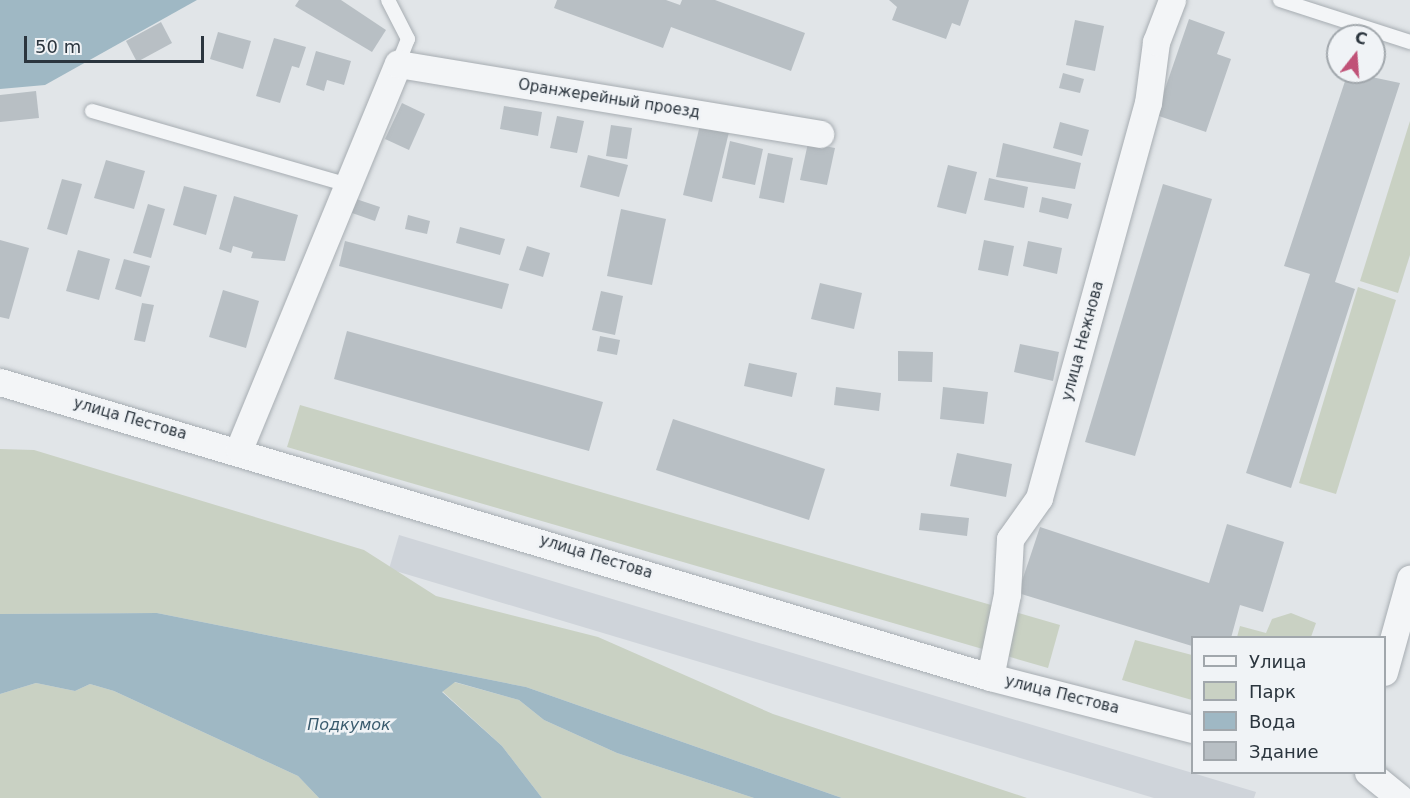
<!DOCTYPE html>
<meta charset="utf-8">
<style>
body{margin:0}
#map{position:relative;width:1410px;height:798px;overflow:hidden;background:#e1e5e8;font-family:"DejaVu Sans",sans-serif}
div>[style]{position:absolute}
.built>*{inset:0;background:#cfd4da}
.green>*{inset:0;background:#c9d1c3}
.water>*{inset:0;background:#9fb8c4}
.building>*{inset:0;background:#b8bfc4}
.roads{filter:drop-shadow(0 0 2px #a7adb2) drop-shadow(0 0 2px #a7adb2)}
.service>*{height:14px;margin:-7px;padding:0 7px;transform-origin:7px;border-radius:7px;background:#f3f5f7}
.minor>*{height:27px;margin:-13.5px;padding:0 13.5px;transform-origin:13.5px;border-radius:13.5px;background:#f3f5f7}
span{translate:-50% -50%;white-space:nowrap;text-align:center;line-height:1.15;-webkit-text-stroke:5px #f0f3f6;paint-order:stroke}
.street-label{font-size:15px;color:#2b353e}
.water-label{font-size:16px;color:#395a6d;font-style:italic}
.legend{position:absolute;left:1191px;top:636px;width:195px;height:138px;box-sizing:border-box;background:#f0f3f6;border:2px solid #a1a7ac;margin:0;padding:8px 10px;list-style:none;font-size:18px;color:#2b353e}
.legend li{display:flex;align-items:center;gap:12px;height:30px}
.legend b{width:30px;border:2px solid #a1a7ac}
.north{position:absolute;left:1326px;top:24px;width:60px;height:60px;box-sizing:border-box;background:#f0f3f6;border:2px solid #a1a7ac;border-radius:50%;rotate:17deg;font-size:16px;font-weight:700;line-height:24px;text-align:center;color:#2b353e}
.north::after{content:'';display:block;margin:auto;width:21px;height:27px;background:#c05277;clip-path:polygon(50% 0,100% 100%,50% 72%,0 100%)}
.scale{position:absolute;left:24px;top:36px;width:180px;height:27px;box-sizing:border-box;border:3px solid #2b353e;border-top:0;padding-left:8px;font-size:18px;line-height:21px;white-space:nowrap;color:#2b353e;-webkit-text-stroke:4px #f0f3f6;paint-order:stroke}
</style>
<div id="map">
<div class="built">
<div style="clip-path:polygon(399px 535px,1256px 792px,1254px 798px,1154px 798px,389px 569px)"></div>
</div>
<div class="green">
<div style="clip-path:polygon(1410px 121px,1410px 255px,1398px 293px,1360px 281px)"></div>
<div style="clip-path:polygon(1358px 287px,1396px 300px,1336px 494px,1299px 483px)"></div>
<div style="clip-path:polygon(300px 405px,1060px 625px,1048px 668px,287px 447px)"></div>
<div style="clip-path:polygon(0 449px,34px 450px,364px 550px,436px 596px,598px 637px,773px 714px,1027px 798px,842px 798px,526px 687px,157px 613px,0 614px)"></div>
<div style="clip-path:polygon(1291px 613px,1316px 623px,1311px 637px,1237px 637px,1240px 626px,1266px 633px,1272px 619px)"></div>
<div style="clip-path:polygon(1135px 640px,1192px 655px,1192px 700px,1122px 680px)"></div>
<div style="clip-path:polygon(454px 682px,519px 700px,544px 720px,617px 753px,754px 798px,542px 798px,502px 746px,442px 691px)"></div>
<div style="clip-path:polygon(36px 683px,75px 691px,90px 684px,114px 691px,298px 776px,319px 798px,0 798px,0 694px)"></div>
</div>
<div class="water">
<div style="clip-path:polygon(0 0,197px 0,45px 85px,0 89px)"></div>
<div style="clip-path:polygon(157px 613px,526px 687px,842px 798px,754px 798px,617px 753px,544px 720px,519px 700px,455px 682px,442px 692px,502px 746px,542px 798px,319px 798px,298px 776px,114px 691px,90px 684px,75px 691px,36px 683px,0 694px,0 614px)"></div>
</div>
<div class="building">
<div style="clip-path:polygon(299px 0,341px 0,386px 30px,372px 52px,295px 6px)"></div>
<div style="clip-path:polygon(557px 0,666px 0,680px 5px,682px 0,715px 0,805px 33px,791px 71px,671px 27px,663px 48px,554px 8px)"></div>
<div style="clip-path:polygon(889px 0,969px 0,960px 26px,952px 23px,946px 39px,892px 20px,897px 7px)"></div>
<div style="clip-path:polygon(1189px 19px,1225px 32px,1217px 54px,1231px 59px,1206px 132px,1156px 115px)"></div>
<div style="clip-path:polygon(1075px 20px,1104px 26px,1095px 71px,1066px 65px)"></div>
<div style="clip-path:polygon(161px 22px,172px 43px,137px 62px,126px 41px)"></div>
<div style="clip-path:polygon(218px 32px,251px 41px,243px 69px,210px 59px)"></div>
<div style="clip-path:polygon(274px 38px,306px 47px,299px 68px,292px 66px,280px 103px,256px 96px)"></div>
<div style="clip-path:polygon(316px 51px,351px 61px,344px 85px,327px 80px,324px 91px,306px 85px)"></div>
<div style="clip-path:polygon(1348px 72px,1400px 83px,1335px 282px,1355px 289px,1291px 488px,1246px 473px,1310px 274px,1284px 266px)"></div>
<div style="clip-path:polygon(1063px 73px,1084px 79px,1080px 93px,1059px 88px)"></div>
<div style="clip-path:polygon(36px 91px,39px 118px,0 122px,0 95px)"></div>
<div style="clip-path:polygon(402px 103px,425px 114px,409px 150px,385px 139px)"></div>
<div style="clip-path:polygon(504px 106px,542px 112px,538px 136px,500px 129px)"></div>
<div style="clip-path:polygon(557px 116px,584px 121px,577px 153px,550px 148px)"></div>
<div style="clip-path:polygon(701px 121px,730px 128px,712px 202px,683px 195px)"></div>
<div style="clip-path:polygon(1060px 122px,1089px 130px,1082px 156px,1053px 148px)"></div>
<div style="clip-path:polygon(611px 125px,632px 128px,627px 159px,606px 156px)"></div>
<div style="clip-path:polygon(730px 141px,763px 149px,755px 185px,722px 178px)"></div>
<div style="clip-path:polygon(808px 143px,835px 148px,827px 185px,800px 180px)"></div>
<div style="clip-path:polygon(1003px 143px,1081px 163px,1075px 189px,996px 177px)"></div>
<div style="clip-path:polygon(768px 153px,793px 158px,784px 203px,759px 198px)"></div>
<div style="clip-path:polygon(588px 155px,628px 165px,619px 197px,580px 187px)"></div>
<div style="clip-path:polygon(106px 160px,145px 171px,134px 209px,94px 198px)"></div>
<div style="clip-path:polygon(948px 165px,977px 172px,966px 214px,937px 207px)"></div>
<div style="clip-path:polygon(989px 178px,1028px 187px,1024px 208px,984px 200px)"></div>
<div style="clip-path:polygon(62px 179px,82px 184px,67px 235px,47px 229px)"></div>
<div style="clip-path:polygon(1163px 184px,1212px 199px,1135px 456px,1085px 442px)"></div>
<div style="clip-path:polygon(184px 186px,217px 195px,206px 235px,173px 225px)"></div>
<div style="clip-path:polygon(234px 196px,298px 215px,285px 261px,251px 258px,253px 252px,233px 246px,231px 253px,219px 249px)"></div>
<div style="clip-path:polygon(1042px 197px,1072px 204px,1068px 219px,1039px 212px)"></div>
<div style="clip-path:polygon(356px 199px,380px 207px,375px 221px,352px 213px)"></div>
<div style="clip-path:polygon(148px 204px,165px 209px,151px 258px,133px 253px)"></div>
<div style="clip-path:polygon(621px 209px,666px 219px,652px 285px,607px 276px)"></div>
<div style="clip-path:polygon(408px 215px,430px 221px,427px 234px,405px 229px)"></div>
<div style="clip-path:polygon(460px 227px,505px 239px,500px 255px,456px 243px)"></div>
<div style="clip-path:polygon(0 240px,29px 248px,9px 319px,0 317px)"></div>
<div style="clip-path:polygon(984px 240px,1014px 246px,1008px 276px,978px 270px)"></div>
<div style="clip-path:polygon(345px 241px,509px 284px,502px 309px,339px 266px)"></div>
<div style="clip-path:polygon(1028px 241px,1062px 248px,1057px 274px,1023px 266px)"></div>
<div style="clip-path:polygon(527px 246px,550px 253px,543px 277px,519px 270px)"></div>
<div style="clip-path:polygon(78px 250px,110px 259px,99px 300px,66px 291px)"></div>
<div style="clip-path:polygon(124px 259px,150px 266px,141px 297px,115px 289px)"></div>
<div style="clip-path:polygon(820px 283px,862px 293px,854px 329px,811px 319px)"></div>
<div style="clip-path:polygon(223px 290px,259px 301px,246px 348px,209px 337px)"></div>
<div style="clip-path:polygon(601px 291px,623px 296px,615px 335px,592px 330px)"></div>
<div style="clip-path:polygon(142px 303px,154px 305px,145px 342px,134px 340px)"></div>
<div style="clip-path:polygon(347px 331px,603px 402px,589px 451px,334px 379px)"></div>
<div style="clip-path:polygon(600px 336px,620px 340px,617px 355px,597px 351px)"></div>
<div style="clip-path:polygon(1020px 344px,1059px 352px,1053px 381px,1014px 372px)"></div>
<div style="clip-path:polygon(898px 351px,933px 352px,932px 382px,898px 381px)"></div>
<div style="clip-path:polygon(749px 363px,797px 373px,792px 397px,744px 386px)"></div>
<div style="clip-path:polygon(836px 387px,881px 393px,879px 411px,834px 405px)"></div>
<div style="clip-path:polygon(943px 387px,988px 392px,984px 424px,940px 419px)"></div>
<div style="clip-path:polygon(673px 419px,825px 469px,809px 520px,656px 470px)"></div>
<div style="clip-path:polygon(957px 453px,1012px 464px,1006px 497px,950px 486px)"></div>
<div style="clip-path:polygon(921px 513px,969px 518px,967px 536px,919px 530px)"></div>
<div style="clip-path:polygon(1227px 524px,1284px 542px,1263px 612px,1240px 605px,1231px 638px,1192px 638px,1192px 646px,1018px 593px,1040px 527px,1209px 583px)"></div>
</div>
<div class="roads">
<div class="service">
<div style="left:388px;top:0;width:44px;rotate:62.9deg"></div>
<div style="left:408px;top:39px;width:27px;rotate:112deg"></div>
<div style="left:1280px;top:0;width:137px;rotate:17.9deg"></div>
<div style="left:92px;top:111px;width:266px;rotate:16.1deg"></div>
</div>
<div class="minor">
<div style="left:0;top:382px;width:1033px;rotate:16.59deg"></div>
<div style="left:990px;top:677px;width:209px;rotate:14.4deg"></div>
<div style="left:239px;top:449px;width:417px;rotate:-67.6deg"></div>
<div style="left:398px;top:64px;width:428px;rotate:9.4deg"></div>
<div style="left:1384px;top:672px;width:97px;rotate:-74.4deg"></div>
<div style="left:990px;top:677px;width:85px;rotate:-78.4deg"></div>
<div style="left:1007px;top:594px;width:55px;rotate:-86.9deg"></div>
<div style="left:1010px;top:539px;width:50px;rotate:-54.7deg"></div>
<div style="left:1039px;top:498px;width:410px;rotate:-74.6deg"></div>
<div style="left:1148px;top:103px;width:62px;rotate:-82.5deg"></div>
<div style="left:1156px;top:42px;width:45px;rotate:-69.1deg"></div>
<div style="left:1368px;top:772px;width:41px;rotate:39.1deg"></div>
</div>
</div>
<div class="street-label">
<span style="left:609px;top:99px;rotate:9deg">Оранжерейный проезд</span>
<span style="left:1083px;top:341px;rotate:-75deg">улица Нежнова</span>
<span style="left:130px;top:419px;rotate:16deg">улица Пестова</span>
<span style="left:596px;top:557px;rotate:17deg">улица Пестова</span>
<span style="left:1062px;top:695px;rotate:14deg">улица Пестова</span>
</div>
<div class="water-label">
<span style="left:349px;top:725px">Подкумок</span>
</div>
<ul class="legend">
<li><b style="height:8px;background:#f3f5f7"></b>Улица</li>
<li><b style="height:16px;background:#c9d1c3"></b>Парк</li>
<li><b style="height:16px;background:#9fb8c4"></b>Вода</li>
<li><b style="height:16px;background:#b8bfc4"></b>Здание</li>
</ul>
<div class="north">С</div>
<div class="scale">50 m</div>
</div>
